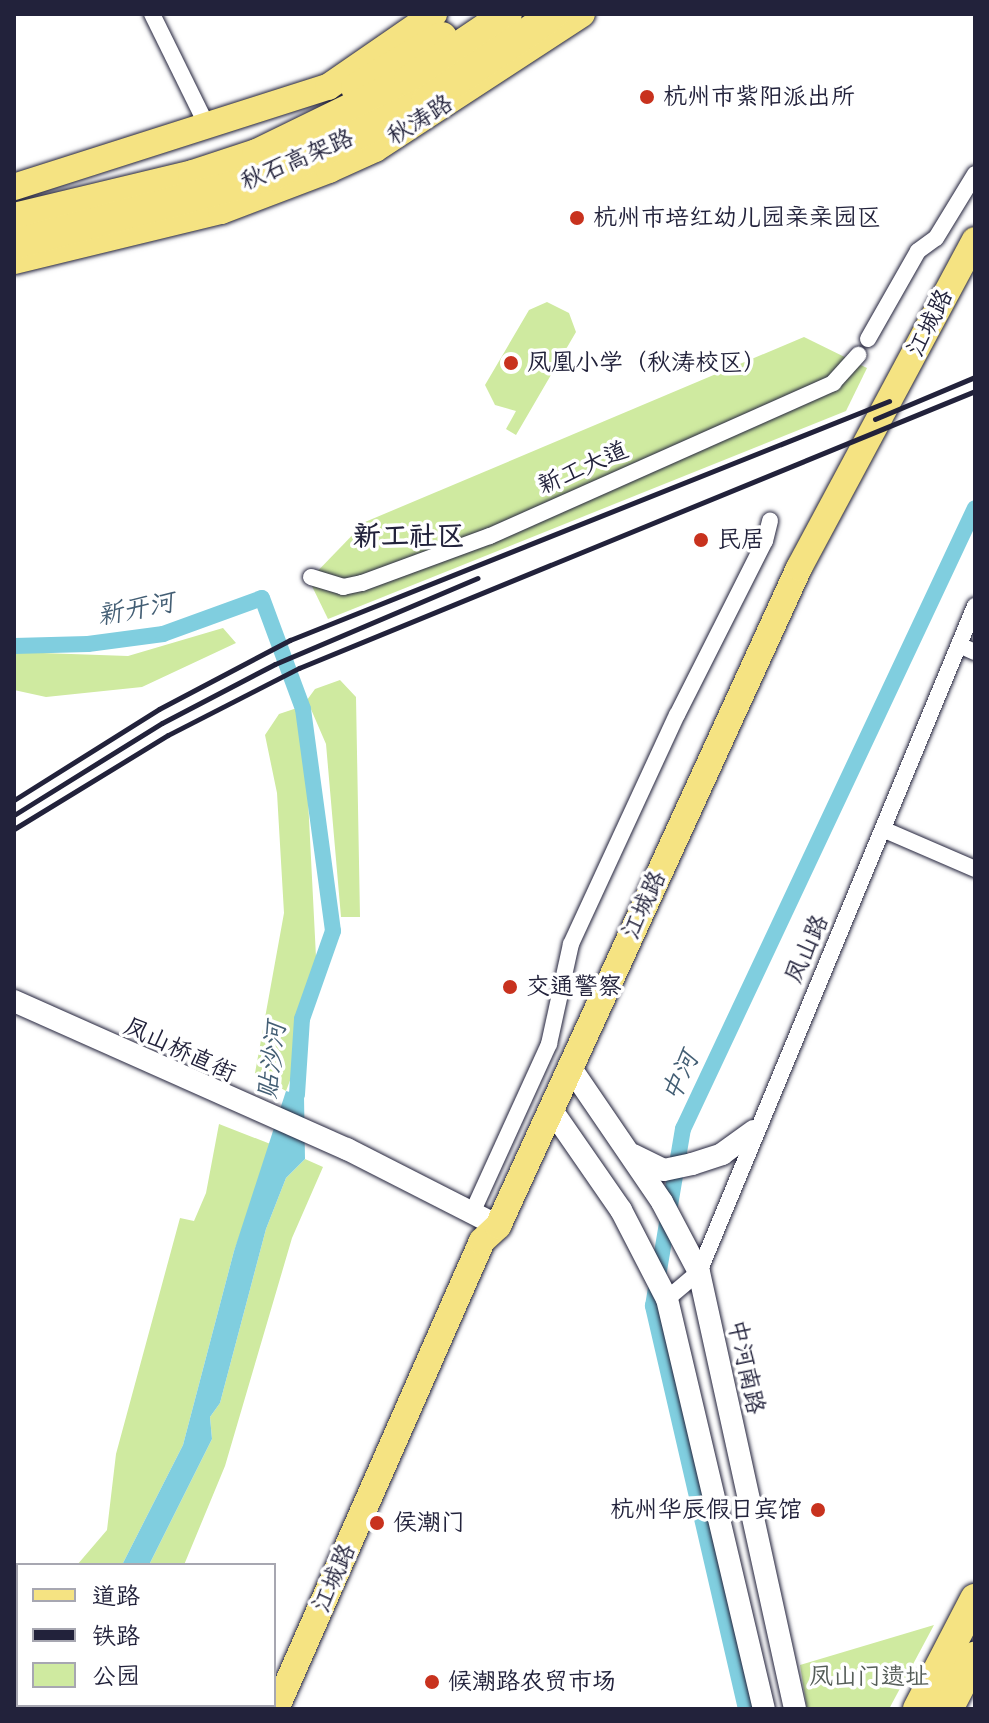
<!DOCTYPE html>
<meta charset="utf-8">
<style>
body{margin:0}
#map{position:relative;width:989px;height:1723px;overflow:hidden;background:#fff;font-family:"Comic Neue","LXGW WenKai TC",sans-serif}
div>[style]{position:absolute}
.green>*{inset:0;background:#cfeaa0}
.water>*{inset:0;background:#80cedf}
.canal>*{height:16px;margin:-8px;padding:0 8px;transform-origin:8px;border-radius:8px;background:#80cedf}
.roads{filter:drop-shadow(0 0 2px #22223b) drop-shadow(0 0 2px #22223b)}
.street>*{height:16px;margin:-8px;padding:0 8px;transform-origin:8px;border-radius:8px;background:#fff}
.secondary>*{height:22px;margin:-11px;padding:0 11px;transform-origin:11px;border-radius:11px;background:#fff}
.primary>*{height:26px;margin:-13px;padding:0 13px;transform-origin:13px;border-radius:13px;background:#f5e382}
.highway>*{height:30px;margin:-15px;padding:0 15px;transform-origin:15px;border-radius:15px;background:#f5e382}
.rail>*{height:5px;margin:-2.5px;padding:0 2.5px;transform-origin:2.5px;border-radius:2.5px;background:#22223b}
.dots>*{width:22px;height:22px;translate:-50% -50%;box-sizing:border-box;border:4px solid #fff;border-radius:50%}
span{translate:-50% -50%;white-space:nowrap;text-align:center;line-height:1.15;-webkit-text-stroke:7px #fff;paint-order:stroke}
.poi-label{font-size:24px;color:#22223b}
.left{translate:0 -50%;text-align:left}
.right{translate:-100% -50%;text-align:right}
.street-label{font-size:24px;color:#22223b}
.park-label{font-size:24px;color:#565e59}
.water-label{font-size:26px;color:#435e74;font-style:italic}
.quarter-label{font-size:28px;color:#22223b;font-weight:700}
.frame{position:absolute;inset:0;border:16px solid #22223b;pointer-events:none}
.legend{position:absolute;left:16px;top:1563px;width:260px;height:144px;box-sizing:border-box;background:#fff;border:2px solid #a7a7b1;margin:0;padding:10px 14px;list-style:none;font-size:24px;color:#22223b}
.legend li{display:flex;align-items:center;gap:16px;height:40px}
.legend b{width:40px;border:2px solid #a7a7b1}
</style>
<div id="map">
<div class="green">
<div style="clip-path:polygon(547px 302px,569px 313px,576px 332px,516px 435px,506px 429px,516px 411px,495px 405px,485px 385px,529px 310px)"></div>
<div style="clip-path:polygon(804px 337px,867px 368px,846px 411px,328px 619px,309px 580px,365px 522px)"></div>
<div style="clip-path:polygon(223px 628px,236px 643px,142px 687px,46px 697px,14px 690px,14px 652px,128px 656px)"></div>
<div style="clip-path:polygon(340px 680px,356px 697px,360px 917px,341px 917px,326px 744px,307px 700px,315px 689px)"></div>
<div style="clip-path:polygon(297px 708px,308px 799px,316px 957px,297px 1021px,294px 1070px,286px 1091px,255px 1073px,284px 913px,277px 793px,265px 735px,279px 714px)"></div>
<div style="clip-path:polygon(219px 1124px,273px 1145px,234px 1251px,183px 1445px,122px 1565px,77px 1565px,107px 1530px,116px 1454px,180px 1218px,194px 1221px,206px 1193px)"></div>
<div style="clip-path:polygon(305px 1159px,323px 1167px,292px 1238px,225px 1466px,184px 1565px,149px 1565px,212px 1439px,210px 1417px,220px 1403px,266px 1229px,286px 1178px)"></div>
<div style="clip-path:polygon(14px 1581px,18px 1584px,14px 1669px)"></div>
<div style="clip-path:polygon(934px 1625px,889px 1709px,807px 1709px,800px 1665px)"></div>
</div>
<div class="water">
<div style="clip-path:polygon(286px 1091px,304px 1096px,305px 1159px,286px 1178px,266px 1229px,220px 1403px,210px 1417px,212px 1439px,149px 1565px,122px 1565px,183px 1445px,234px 1251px)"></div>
<div style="clip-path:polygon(18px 1666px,18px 1705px,50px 1705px,44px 1709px,14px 1709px)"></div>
</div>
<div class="canal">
<div style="left:14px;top:646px;width:74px;rotate:-1.5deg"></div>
<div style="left:88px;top:644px;width:76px;rotate:-7.6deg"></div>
<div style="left:163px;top:634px;width:105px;rotate:-20deg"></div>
<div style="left:262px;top:598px;width:118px;rotate:69.7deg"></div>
<div style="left:303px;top:709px;width:224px;rotate:82.3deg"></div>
<div style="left:333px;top:931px;width:93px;rotate:109.4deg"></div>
<div style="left:302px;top:1019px;width:75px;rotate:93.8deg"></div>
<div style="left:297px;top:1094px;width:22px;rotate:108deg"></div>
<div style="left:746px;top:1709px;width:414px;rotate:-103deg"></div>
<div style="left:653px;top:1306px;width:180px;rotate:-80.4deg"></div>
<div style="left:683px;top:1129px;width:686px;rotate:-64.82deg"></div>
</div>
<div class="roads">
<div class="street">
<div style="left:152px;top:14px;width:125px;rotate:63.8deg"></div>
<div style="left:868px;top:339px;width:101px;rotate:-60.4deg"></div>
<div style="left:918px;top:251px;width:22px;rotate:-36deg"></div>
<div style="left:936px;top:238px;width:75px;rotate:-58.6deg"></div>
<div style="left:311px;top:577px;width:34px;rotate:17deg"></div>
<div style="left:343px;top:587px;width:19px;rotate:-12deg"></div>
<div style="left:362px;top:583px;width:136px;rotate:-20.2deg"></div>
<div style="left:490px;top:536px;width:376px;rotate:-24deg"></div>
<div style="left:833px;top:383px;width:38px;rotate:-48deg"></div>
<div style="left:959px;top:645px;width:17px;rotate:24deg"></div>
<div style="left:885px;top:830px;width:98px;rotate:23.4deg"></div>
<div style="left:472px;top:1213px;width:186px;rotate:-65.5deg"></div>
<div style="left:549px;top:1044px;width:102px;rotate:-77.6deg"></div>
<div style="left:571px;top:944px;width:252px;rotate:-65.2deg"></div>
<div style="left:677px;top:715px;width:195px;rotate:-63.2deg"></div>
<div style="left:765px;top:541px;width:21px;rotate:-76deg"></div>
<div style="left:667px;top:1299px;width:42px;rotate:-40.2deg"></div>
<div style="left:699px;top:1272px;width:721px;rotate:-67.49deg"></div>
</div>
<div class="secondary">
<div style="left:14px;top:1001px;width:364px;rotate:24deg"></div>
<div style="left:347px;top:1149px;width:169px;rotate:27deg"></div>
<div style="left:570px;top:1067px;width:163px;rotate:55.7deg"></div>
<div style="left:662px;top:1202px;width:79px;rotate:62.1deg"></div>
<div style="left:699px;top:1272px;width:447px;rotate:77.6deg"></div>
<div style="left:551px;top:1109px;width:123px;rotate:55.3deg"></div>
<div style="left:621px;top:1210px;width:100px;rotate:62.7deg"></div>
<div style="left:667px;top:1299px;width:421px;rotate:76.7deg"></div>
<div style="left:633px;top:1155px;width:34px;rotate:26deg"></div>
<div style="left:664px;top:1170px;width:29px;rotate:-12deg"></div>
<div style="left:692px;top:1164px;width:32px;rotate:-18deg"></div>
<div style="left:722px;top:1154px;width:39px;rotate:-36deg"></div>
</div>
<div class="primary">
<div style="left:14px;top:187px;width:330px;rotate:-17.7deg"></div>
<div style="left:328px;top:87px;width:129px;rotate:-34.6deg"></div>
<div style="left:14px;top:261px;width:213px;rotate:-13.6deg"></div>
<div style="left:221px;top:211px;width:116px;rotate:-20.8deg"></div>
<div style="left:329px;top:170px;width:51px;rotate:-24.5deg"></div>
<div style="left:375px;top:149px;width:247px;rotate:-33.1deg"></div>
<div style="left:276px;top:1709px;width:511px;rotate:-66.24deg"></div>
<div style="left:482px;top:1241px;width:22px;rotate:-43deg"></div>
<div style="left:498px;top:1226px;width:724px;rotate:-65.42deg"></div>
<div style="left:799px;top:568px;width:372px;rotate:-61.8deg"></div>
</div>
<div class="highway">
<div style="left:356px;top:88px;width:100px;rotate:-30.7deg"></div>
<div style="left:14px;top:218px;width:184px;rotate:-13.5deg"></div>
<div style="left:193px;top:175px;width:67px;rotate:-18.2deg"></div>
<div style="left:257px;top:154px;width:169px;rotate:-26deg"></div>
<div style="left:409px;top:80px;width:118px;rotate:-34deg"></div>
<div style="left:14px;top:244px;width:268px;rotate:-14.9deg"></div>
<div style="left:273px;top:175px;width:171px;rotate:-25.7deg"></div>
<div style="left:427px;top:101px;width:154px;rotate:-34.4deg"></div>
<div style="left:918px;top:1709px;width:124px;rotate:-62.6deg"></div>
<div style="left:948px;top:1709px;width:59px;rotate:-62.6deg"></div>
</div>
</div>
<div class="rail">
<div style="left:875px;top:419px;width:108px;rotate:-22.8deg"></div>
<div style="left:14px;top:800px;width:171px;rotate:-32.1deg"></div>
<div style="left:159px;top:709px;width:148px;rotate:-27.8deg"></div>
<div style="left:290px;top:640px;width:645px;rotate:-21.75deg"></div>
<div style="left:14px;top:815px;width:174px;rotate:-31.9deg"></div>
<div style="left:162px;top:723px;width:127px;rotate:-27.6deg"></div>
<div style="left:275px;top:664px;width:220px;rotate:-23deg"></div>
<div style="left:14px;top:829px;width:180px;rotate:-31.4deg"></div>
<div style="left:168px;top:735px;width:147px;rotate:-27.1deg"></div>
<div style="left:299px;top:668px;width:731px;rotate:-22.28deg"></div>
</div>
<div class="dots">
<div style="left:647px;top:97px;background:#c8321e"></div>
<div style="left:577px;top:218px;background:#c8321e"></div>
<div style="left:511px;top:363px;background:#c8321e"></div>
<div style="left:701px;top:540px;background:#c8321e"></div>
<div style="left:510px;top:987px;background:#c8321e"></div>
<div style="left:818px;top:1510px;background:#c8321e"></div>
<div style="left:377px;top:1523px;background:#c8321e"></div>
<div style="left:432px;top:1682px;background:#c8321e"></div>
</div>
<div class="poi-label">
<span class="left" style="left:663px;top:97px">杭州市紫阳派出所</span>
<span class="left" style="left:593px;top:218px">杭州市培红幼儿园亲亲园区</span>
<span class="left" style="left:527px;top:363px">凤凰小学（秋涛校区）</span>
<span class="left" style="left:717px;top:540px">民居</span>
<span class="left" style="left:526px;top:987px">交通警察</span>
<span class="right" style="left:802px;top:1510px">杭州华辰假日宾馆</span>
<span class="left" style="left:393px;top:1523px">侯潮门</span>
<span class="left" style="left:448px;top:1682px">候潮路农贸市场</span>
</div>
<div class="street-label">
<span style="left:420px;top:120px;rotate:-32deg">秋涛路</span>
<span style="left:297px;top:160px;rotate:-23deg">秋石高架路</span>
<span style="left:930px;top:323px;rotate:-63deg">江城路</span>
<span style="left:583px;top:468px;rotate:-24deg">新工大道</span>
<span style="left:644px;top:905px;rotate:-65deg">江城路</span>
<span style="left:807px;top:949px;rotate:-66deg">凤山路</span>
<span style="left:180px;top:1050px;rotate:25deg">凤山桥直街</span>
<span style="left:746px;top:1367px;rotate:78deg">中河南路</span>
<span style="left:334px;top:1578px;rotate:-66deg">江城路</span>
</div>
<div class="park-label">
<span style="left:869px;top:1677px">凤山门遗址</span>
</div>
<div class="water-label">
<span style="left:136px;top:610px;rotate:-11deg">新开河</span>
<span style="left:273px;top:1061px;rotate:-83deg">贴沙河</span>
<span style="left:681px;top:1077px;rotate:-65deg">中河</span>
</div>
<div class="quarter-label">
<span style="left:409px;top:536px">新工社区</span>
</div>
<div class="frame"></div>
<ul class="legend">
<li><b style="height:10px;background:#f5e382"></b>道路</li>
<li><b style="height:10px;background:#22223b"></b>铁路</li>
<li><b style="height:22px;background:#cfeaa0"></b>公园</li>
</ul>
</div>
